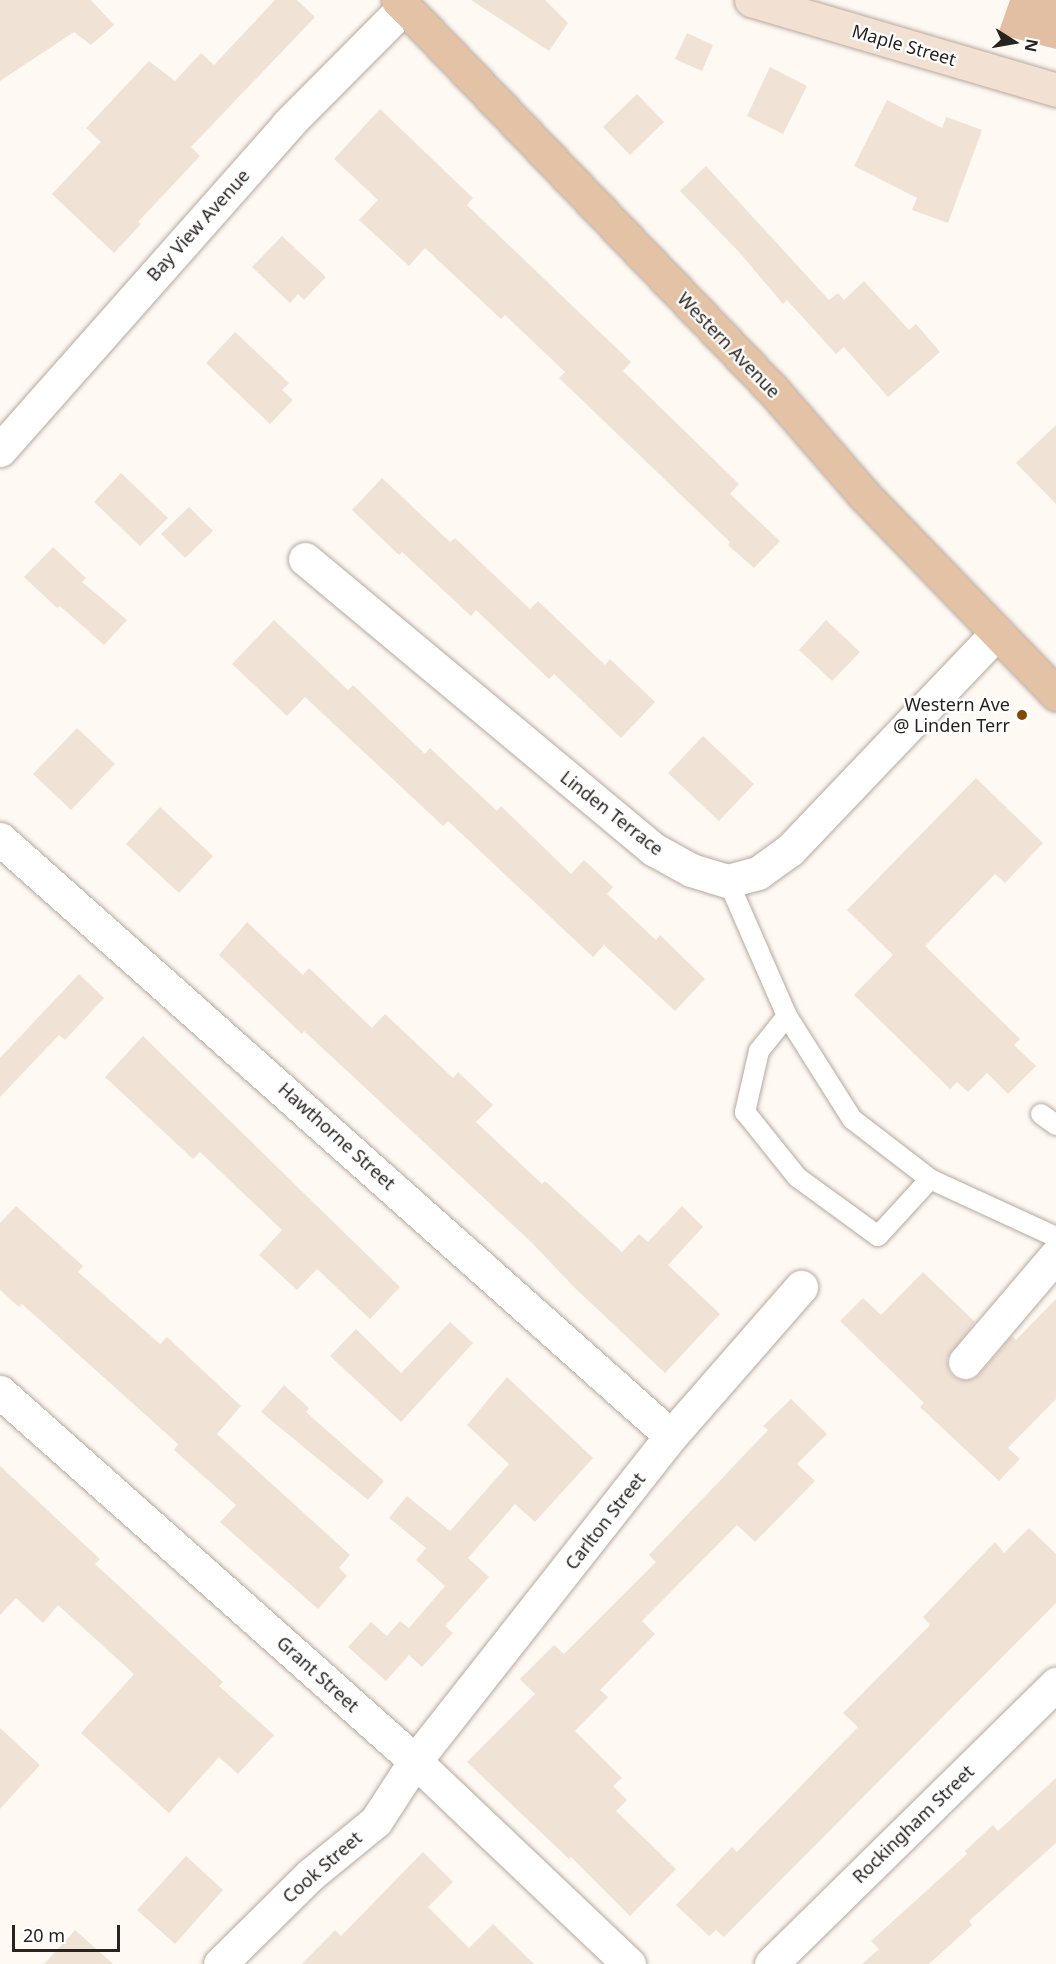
<!DOCTYPE html>
<style>
body{margin:0}
#map{position:relative;width:1056px;height:1964px;overflow:hidden;background:#fff9f4;font-family:"Noto Sans",sans-serif}
div>[style]{position:absolute}
.green>*{inset:0;background:#e2bfa3}
.building>*{inset:0;background:#f1e2d6}
.roads{filter:drop-shadow(0 0 2px #b7a99d) drop-shadow(0 0 2px #b7a99d)}
.lane>*{height:20px;margin:-10px;padding:0 10px;transform-origin:10px;border-radius:10px;background:#fff}
.street>*{height:33px;margin:-16.5px;padding:0 16.5px;transform-origin:16.5px;border-radius:16.5px;background:#fff}
.secondary>*{height:33px;margin:-16.5px;padding:0 16.5px;transform-origin:16.5px;border-radius:16.5px;background:#f2e1d3}
.primary>*{height:33px;margin:-16.5px;padding:0 16.5px;transform-origin:16.5px;border-radius:16.5px;background:#e4c2a6}
.dots>*{width:16px;height:16px;translate:-50% -50%;box-sizing:border-box;border:3px solid #fff;border-radius:50%}
span{translate:-50% -50%;white-space:nowrap;text-align:center;line-height:1.15;-webkit-text-stroke:4.5px #fff;paint-order:stroke}
.street-label{font-size:18px;color:#29231f}
.poi-label{font-size:18px;color:#29231f}
.right{translate:-100% -50%;text-align:right}
.north{position:absolute;left:984px;top:12px;width:60px;height:60px;-webkit-text-stroke:4px #fff;paint-order:stroke;rotate:101deg;font-size:16px;font-weight:700;line-height:24px;text-align:center;color:#29231f}
.north::after{content:'';display:block;margin:auto;width:21px;height:27px;background:#29231f;clip-path:polygon(50% 0,100% 100%,50% 72%,0 100%)}
.scale{position:absolute;left:12px;top:1925px;width:108px;height:27px;box-sizing:border-box;border:3px solid #29231f;border-top:0;padding-left:8px;font-size:18px;line-height:21px;white-space:nowrap;color:#29231f;-webkit-text-stroke:4px #fff;paint-order:stroke}
</style>
<div id="map">
<div class="green">
<div style="clip-path:polygon(1010px 0,1056px 0,1056px 49px,998px 34px)"></div>
</div>
<div class="building">
<div style="clip-path:polygon(0 0,91px 0,114px 25px,91px 45px,74px 32px,0 81px)"></div>
<div style="clip-path:polygon(275px 0,297px 0,315px 17px,191px 147px,200px 156px,138px 222px,141px 224px,114px 253px,52px 194px,101px 142px,86px 128px,149px 61px,175px 81px,201px 53px,214px 65px)"></div>
<div style="clip-path:polygon(471px 0,545px 0,568px 23px,549px 51px)"></div>
<div style="clip-path:polygon(687px 33px,713px 45px,702px 71px,675px 59px)"></div>
<div style="clip-path:polygon(770px 67px,807px 86px,783px 134px,747px 116px)"></div>
<div style="clip-path:polygon(637px 94px,664px 122px,630px 155px,603px 127px)"></div>
<div style="clip-path:polygon(887px 100px,942px 128px,946px 117px,982px 130px,948px 223px,912px 210px,917px 198px,854px 166px)"></div>
<div style="clip-path:polygon(380px 109px,473px 198px,467px 205px,631px 362px,623px 371px,739px 484px,730px 494px,780px 541px,754px 568px,728px 545px,730px 542px,559px 378px,565px 372px,505px 315px,501px 319px,425px 248px,409px 266px,359px 220px,378px 200px,334px 159px)"></div>
<div style="clip-path:polygon(706px 166px,829px 300px,838px 293px,844px 300px,864px 281px,909px 330px,916px 324px,940px 352px,888px 397px,844px 347px,836px 354px,787px 300px,783px 304px,739px 252px,680px 191px)"></div>
<div style="clip-path:polygon(282px 236px,326px 277px,304px 300px,298px 294px,290px 303px,252px 267px)"></div>
<div style="clip-path:polygon(235px 332px,289px 383px,282px 390px,293px 400px,270px 424px,206px 363px)"></div>
<div style="clip-path:polygon(1056px 425px,1056px 504px,1016px 463px)"></div>
<div style="clip-path:polygon(121px 473px,168px 518px,140px 546px,94px 502px)"></div>
<div style="clip-path:polygon(382px 478px,450px 542px,455px 538px,530px 609px,538px 601px,605px 665px,610px 659px,655px 702px,621px 738px,554px 674px,549px 679px,476px 610px,471px 616px,402px 552px,399px 555px,352px 510px)"></div>
<div style="clip-path:polygon(189px 507px,213px 531px,185px 558px,161px 534px)"></div>
<div style="clip-path:polygon(53px 547px,86px 578px,82px 582px,127px 620px,104px 645px,60px 606px,57px 608px,24px 577px)"></div>
<div style="clip-path:polygon(274px 620px,348px 690px,353px 685px,425px 754px,430px 748px,497px 811px,501px 806px,571px 874px,584px 860px,613px 887px,607px 894px,656px 940px,660px 935px,705px 979px,675px 1011px,604px 945px,593px 957px,448px 821px,443px 826px,305px 697px,287px 716px,232px 664px)"></div>
<div style="clip-path:polygon(826px 620px,860px 652px,832px 681px,799px 650px)"></div>
<div style="clip-path:polygon(77px 728px,115px 764px,71px 810px,33px 774px)"></div>
<div style="clip-path:polygon(703px 736px,754px 784px,719px 821px,668px 773px)"></div>
<div style="clip-path:polygon(976px 778px,1043px 843px,1005px 883px,995px 874px,925px 946px,1020px 1039px,1014px 1045px,1036px 1066px,1008px 1094px,987px 1073px,968px 1092px,957px 1082px,950px 1089px,854px 995px,893px 955px,847px 910px)"></div>
<div style="clip-path:polygon(160px 807px,213px 856px,179px 893px,126px 844px)"></div>
<div style="clip-path:polygon(247px 922px,303px 975px,309px 968px,372px 1028px,385px 1014px,453px 1078px,458px 1072px,493px 1105px,476px 1122px,542px 1184px,545px 1181px,622px 1252px,639px 1234px,648px 1242px,682px 1206px,703px 1227px,668px 1265px,720px 1314px,665px 1373px,576px 1289px,529px 1240px,304px 1031px,302px 1034px,219px 955px)"></div>
<div style="clip-path:polygon(79px 974px,104px 998px,65px 1040px,59px 1035px,0 1097px,0 1058px)"></div>
<div style="clip-path:polygon(143px 1036px,400px 1287px,370px 1319px,317px 1269px,297px 1290px,259px 1255px,282px 1230px,200px 1152px,193px 1159px,105px 1077px)"></div>
<div style="clip-path:polygon(16px 1206px,83px 1266px,78px 1272px,160px 1344px,167px 1337px,241px 1406px,217px 1434px,350px 1555px,339px 1568px,347px 1576px,318px 1609px,220px 1522px,236px 1505px,174px 1450px,178px 1444px,22px 1304px,19px 1307px,0 1290px,0 1223px)"></div>
<div style="clip-path:polygon(923px 1272px,975px 1322px,947px 1358px,948px 1369px,952px 1376px,961px 1380px,971px 1380px,979px 1375px,1012px 1336px,1016px 1340px,1056px 1299px,1056px 1399px,1008px 1448px,1020px 1459px,999px 1481px,920px 1407px,924px 1403px,840px 1321px,863px 1298px,881px 1315px)"></div>
<div style="clip-path:polygon(450px 1322px,473px 1343px,401px 1422px,330px 1356px,356px 1329px,401px 1373px)"></div>
<div style="clip-path:polygon(507px 1377px,593px 1458px,535px 1522px,515px 1504px,468px 1558px,489px 1577px,445px 1626px,453px 1633px,422px 1667px,409px 1655px,386px 1681px,348px 1647px,371px 1622px,387px 1636px,400px 1621px,409px 1628px,445px 1586px,416px 1560px,426px 1548px,389px 1518px,407px 1496px,450px 1531px,509px 1464px,467px 1425px)"></div>
<div style="clip-path:polygon(284px 1385px,309px 1408px,306px 1412px,384px 1481px,368px 1500px,261px 1412px)"></div>
<div style="clip-path:polygon(791px 1399px,827px 1434px,797px 1464px,815px 1481px,755px 1542px,737px 1525px,642px 1621px,655px 1634px,600px 1690px,608px 1697px,575px 1731px,622px 1778px,613px 1786px,627px 1800px,616px 1811px,676px 1869px,630px 1916px,571px 1857px,569px 1859px,467px 1762px,535px 1694px,520px 1679px,554px 1645px,564px 1654px,656px 1562px,649px 1555px,768px 1430px,763px 1426px)"></div>
<div style="clip-path:polygon(0 1466px,100px 1559px,95px 1564px,223px 1682px,219px 1686px,274px 1735px,238px 1774px,219px 1757px,169px 1813px,81px 1733px,134px 1674px,58px 1605px,43px 1623px,16px 1598px,0 1615px)"></div>
<div style="clip-path:polygon(1029px 1528px,1056px 1554px,1056px 1603px,724px 1937px,716px 1930px,709px 1936px,676px 1905px,732px 1847px,737px 1852px,858px 1727px,843px 1713px,930px 1625px,923px 1617px,995px 1542px,1004px 1553px)"></div>
<div style="clip-path:polygon(0 1728px,40px 1765px,0 1809px)"></div>
<div style="clip-path:polygon(1056px 1778px,1056px 1843px,969px 1921px,972px 1925px,929px 1964px,862px 1964px,879px 1949px,871px 1941px,967px 1854px,965px 1851px,993px 1825px,998px 1831px)"></div>
<div style="clip-path:polygon(423px 1852px,453px 1882px,428px 1907px,469px 1948px,493px 1924px,534px 1964px,302px 1964px,335px 1930px,341px 1936px)"></div>
<div style="clip-path:polygon(186px 1856px,223px 1890px,175px 1944px,137px 1910px)"></div>
<div style="clip-path:polygon(75px 1930px,113px 1964px,44px 1964px)"></div>
</div>
<div class="roads">
<div class="lane">
<div style="left:728px;top:881px;width:147px;rotate:66.4deg"></div>
<div style="left:787px;top:1016px;width:122px;rotate:57.7deg"></div>
<div style="left:852px;top:1119px;width:98px;rotate:37.6deg"></div>
<div style="left:930px;top:1179px;width:139px;rotate:24.7deg"></div>
<div style="left:787px;top:1016px;width:45px;rotate:128.7deg"></div>
<div style="left:759px;top:1051px;width:63px;rotate:102.9deg"></div>
<div style="left:745px;top:1112px;width:83px;rotate:51.3deg"></div>
<div style="left:797px;top:1177px;width:100px;rotate:36.1deg"></div>
<div style="left:878px;top:1236px;width:77px;rotate:-47.6deg"></div>
<div style="left:1041px;top:1114px;width:19px;rotate:36deg"></div>
</div>
<div class="street">
<div style="left:0;top:450px;width:435px;rotate:-48.5deg"></div>
<div style="left:288px;top:124px;width:165px;rotate:-45.2deg"></div>
<div style="left:305px;top:559px;width:453px;rotate:39.8deg"></div>
<div style="left:653px;top:849px;width:43px;rotate:28.9deg"></div>
<div style="left:691px;top:870px;width:39px;rotate:17deg"></div>
<div style="left:728px;top:881px;width:31px;rotate:-15deg"></div>
<div style="left:758px;top:873px;width:39px;rotate:-36deg"></div>
<div style="left:790px;top:850px;width:300px;rotate:-46.4deg"></div>
<div style="left:0;top:839px;width:898px;rotate:41.66deg"></div>
<div style="left:965px;top:1362px;width:140px;rotate:-49.6deg"></div>
<div style="left:0;top:1392px;width:555px;rotate:41.64deg"></div>
<div style="left:415px;top:1761px;width:295px;rotate:43.5deg"></div>
<div style="left:220px;top:1964px;width:127px;rotate:-44.7deg"></div>
<div style="left:310px;top:1875px;width:85px;rotate:-39.3deg"></div>
<div style="left:376px;top:1821px;width:72px;rotate:-57deg"></div>
<div style="left:415px;top:1761px;width:414px;rotate:-51.8deg"></div>
<div style="left:671px;top:1436px;width:198px;rotate:-48.9deg"></div>
<div style="left:771px;top:1964px;width:400px;rotate:-44.5deg"></div>
</div>
<div class="secondary">
<div style="left:751px;top:0;width:318px;rotate:16.4deg"></div>
</div>
<div class="primary">
<div style="left:398px;top:0;width:540px;rotate:46.13deg"></div>
<div style="left:772px;top:389px;width:140px;rotate:49deg"></div>
<div style="left:864px;top:495px;width:277px;rotate:46deg"></div>
</div>
</div>
<div class="dots">
<div style="left:1022px;top:715px;background:#844801"></div>
</div>
<div class="street-label">
<span style="left:904px;top:45px;rotate:16deg">Maple Street</span>
<span style="left:198px;top:225px;rotate:-48deg">Bay View Avenue</span>
<span style="left:729px;top:345px;rotate:46deg">Western Avenue</span>
<span style="left:612px;top:813px;rotate:38deg">Linden Terrace</span>
<span style="left:337px;top:1136px;rotate:42deg">Hawthorne Street</span>
<span style="left:605px;top:1521px;rotate:-52deg">Carlton Street</span>
<span style="left:318px;top:1674px;rotate:42deg">Grant Street</span>
<span style="left:913px;top:1824px;rotate:-44deg">Rockingham Street</span>
<span style="left:322px;top:1867px;rotate:-41deg">Cook Street</span>
</div>
<div class="poi-label">
<span class="right" style="left:1010px;top:715px">Western Ave<br>@ Linden Terr</span>
</div>
<div class="north">N</div>
<div class="scale">20 m</div>
</div>
